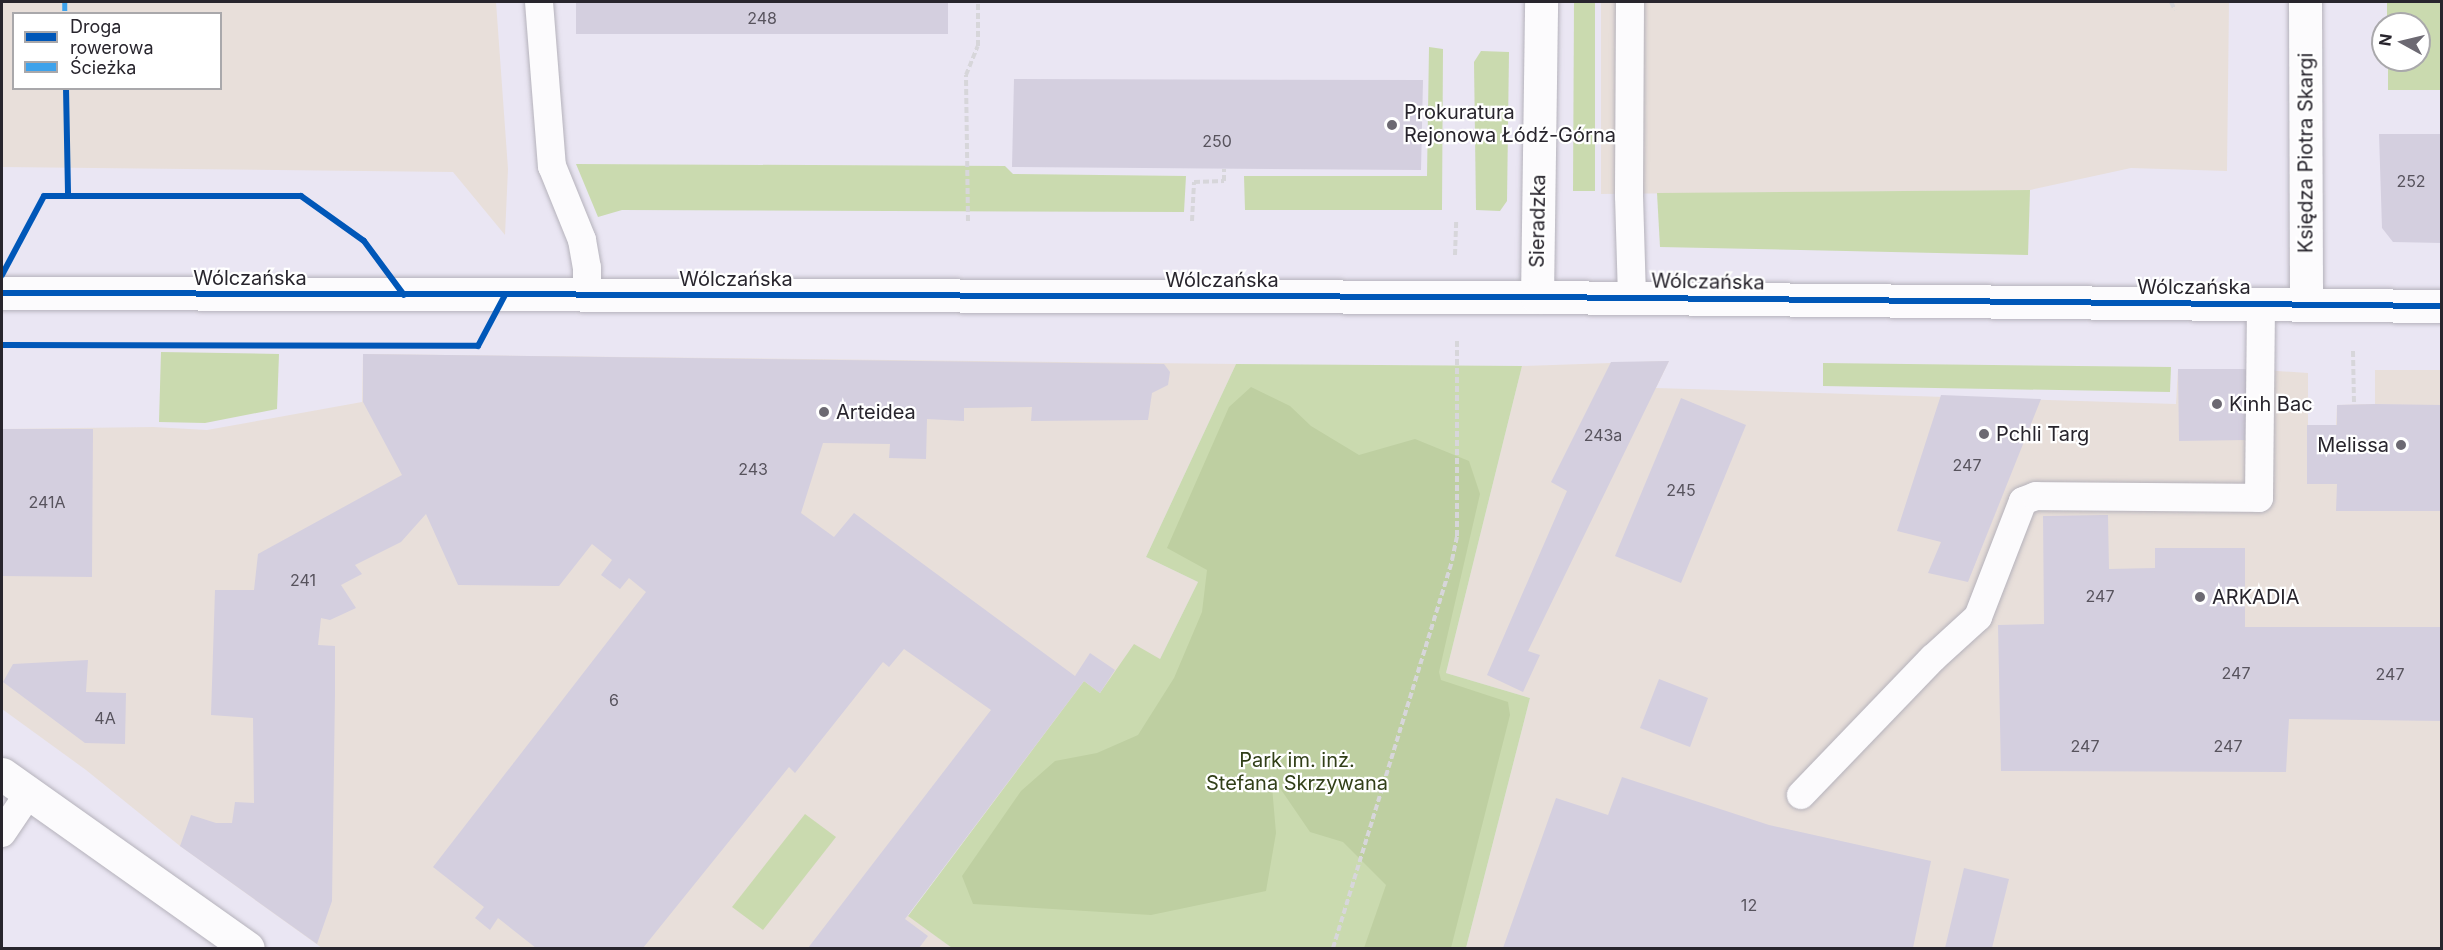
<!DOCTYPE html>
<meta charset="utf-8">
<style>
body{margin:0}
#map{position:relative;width:2443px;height:950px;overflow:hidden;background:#eae6f3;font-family:Inter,sans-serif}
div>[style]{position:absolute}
.commercial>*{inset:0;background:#e8dfda}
.green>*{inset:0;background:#cadaaf}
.forest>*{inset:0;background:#becfa1}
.building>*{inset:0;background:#d4cfdf}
.path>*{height:4px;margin-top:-2px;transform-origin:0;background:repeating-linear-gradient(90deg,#d7d6da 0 6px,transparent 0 9px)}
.roads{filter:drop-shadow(0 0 2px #b5b2bb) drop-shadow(0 0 2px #b5b2bb)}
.service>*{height:28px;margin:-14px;padding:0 14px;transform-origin:14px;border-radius:14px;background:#fcfbfd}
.minor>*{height:33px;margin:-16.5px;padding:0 16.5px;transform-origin:16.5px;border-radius:16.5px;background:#fcfbfd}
.tertiary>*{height:33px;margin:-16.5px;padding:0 16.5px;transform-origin:16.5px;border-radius:16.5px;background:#fcfbfd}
.quiet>*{height:4.5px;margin-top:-2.25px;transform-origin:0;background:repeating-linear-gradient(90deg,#3ea2eb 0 9px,transparent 0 13.5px)}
.cycleway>*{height:6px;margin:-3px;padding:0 3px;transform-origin:3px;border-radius:3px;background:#0057b8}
.dots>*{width:16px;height:16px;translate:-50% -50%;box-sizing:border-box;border:3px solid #fff;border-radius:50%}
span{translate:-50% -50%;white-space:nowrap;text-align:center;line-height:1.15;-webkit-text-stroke:4.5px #fff;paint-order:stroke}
.number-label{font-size:16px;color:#57535d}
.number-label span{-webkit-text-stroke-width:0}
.poi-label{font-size:20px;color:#28252d}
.left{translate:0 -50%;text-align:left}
.right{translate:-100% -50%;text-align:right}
.street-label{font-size:20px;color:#28252d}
.park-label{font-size:20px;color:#313f18}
.frame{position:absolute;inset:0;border:3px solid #28252d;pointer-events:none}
.legend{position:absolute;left:12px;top:12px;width:210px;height:78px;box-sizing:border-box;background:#fff;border:2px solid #a9a8ab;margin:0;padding:8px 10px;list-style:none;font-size:18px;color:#28252d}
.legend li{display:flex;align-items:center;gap:12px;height:30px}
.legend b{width:30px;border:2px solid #a9a8ab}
.north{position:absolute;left:2371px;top:12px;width:60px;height:60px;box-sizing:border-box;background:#fff;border:2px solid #a9a8ab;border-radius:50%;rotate:278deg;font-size:16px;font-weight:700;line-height:24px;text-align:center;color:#28252d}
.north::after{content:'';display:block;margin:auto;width:21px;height:27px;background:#6c6972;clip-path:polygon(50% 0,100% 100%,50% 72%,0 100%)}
</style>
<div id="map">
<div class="commercial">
<div style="clip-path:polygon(evenodd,2px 2px,496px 2px,508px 169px,505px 235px,453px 172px,2px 167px,2px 2px,14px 14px,220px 14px,220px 88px,14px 88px,14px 14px)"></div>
<div style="clip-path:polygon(1601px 2px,2229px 2px,2227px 171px,2131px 168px,2030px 190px,1601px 194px)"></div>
<div style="clip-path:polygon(363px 354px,1236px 364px,1146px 557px,1198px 582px,1160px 659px,1100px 693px,1084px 682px,908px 915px,952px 948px,322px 948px,180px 846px,86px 770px,2px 709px,2px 429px,153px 427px,207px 430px,362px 402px)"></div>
<div style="clip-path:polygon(1669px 361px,1656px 388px,2176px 404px,2178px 369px,2247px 369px,2308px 373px,2308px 425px,2336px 425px,2337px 405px,2375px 404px,2375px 370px,2441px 370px,2441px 948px,1466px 948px,1530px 698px,1446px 673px,1522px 366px)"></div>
</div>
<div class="green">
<div style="clip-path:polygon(1574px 2px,1595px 2px,1595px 191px,1573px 191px)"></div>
<div style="clip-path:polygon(2387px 2px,2441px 2px,2441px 90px,2388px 90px,2388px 60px,2419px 60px,2419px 24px,2387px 24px)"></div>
<div style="clip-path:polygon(1429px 47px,1443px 49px,1442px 210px,1245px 210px,1244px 176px,1427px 176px)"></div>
<div style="clip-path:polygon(1481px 51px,1509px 52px,1507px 201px,1500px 211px,1476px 210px,1474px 62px)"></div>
<div style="clip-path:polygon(576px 164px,1005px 166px,1013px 174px,1186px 176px,1184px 212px,622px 210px,598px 217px)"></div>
<div style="clip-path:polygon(2030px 190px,2028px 255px,1660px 247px,1657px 193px)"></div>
<div style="clip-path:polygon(161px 352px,279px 354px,277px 409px,205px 423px,159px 422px)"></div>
<div style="clip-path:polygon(1823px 363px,2171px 367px,2170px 392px,1823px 386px)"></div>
<div style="clip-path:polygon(1236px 364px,1522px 366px,1446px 673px,1530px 698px,1466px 948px,952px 948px,908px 916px,1084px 681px,1100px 693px,1134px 644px,1160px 659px,1198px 582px,1146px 557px)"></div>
<div style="clip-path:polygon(805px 814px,836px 837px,763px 930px,732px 907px)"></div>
</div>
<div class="forest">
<div style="clip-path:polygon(1251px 387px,1290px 406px,1311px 426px,1359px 455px,1415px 439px,1469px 461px,1480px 494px,1439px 672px,1441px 680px,1508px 702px,1510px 715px,1451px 948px,1364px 948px,1386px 885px,1343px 842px,1310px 832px,1271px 775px,1276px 833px,1266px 891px,1151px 915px,973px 904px,962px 876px,1021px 791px,1055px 761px,1097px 753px,1138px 735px,1174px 678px,1202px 612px,1207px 570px,1167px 548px,1229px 407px)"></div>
</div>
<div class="building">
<div style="clip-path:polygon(576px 2px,948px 2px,948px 34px,576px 34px)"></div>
<div style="clip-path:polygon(1014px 79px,1423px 80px,1421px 170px,1012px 167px)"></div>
<div style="clip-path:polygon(2379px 134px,2442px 134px,2442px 243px,2393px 242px,2382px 228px)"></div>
<div style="clip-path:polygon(363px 354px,1164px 364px,1170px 372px,1168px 385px,1152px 393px,1148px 420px,1031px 421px,1032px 407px,964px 408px,964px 421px,927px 419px,926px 459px,889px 458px,890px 444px,823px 443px,801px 513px,834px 537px,854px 513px,1075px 676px,1090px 653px,1115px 670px,1100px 693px,1084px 681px,905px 919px,928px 936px,919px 948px,808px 948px,991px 710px,904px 649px,889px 667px,883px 662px,795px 773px,789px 767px,643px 948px,536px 948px,498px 918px,490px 930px,475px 918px,484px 907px,433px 867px,646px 592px,629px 578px,620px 589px,601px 575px,612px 560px,592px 544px,559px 586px,458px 585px,426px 514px,401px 542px,355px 565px,362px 574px,341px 585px,356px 608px,330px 620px,321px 618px,318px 645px,335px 646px,335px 694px,332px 901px,317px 944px,180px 846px,191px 815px,216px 823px,232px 823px,235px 802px,254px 803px,253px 718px,211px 715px,215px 590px,254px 590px,258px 554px,402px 475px,363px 402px)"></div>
<div style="clip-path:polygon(1669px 361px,1528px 651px,1540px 655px,1523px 692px,1487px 675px,1567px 491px,1551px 482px,1611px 362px)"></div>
<div style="clip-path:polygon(2178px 369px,2247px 369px,2247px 440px,2179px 441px)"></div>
<div style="clip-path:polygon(1941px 395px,2041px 399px,1968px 582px,1928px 573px,1941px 542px,1897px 531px)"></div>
<div style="clip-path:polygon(1681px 398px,1746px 425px,1681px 583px,1615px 556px)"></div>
<div style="clip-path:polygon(2375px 404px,2442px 405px,2442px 511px,2336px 511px,2337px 484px,2307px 484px,2307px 425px,2337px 425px,2337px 405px)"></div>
<div style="clip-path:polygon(2px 429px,93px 429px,92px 577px,2px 576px)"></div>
<div style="clip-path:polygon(2108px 515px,2109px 569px,2155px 568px,2155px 548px,2245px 548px,2245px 627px,2442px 627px,2442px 721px,2289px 719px,2286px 772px,2001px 771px,1998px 625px,2044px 624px,2043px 516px)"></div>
<div style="clip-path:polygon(88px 660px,86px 692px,126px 693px,125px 744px,85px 743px,3px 682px,13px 664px)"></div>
<div style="clip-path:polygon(1659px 679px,1708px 698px,1690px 747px,1640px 728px)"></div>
<div style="clip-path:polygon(1622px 777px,1769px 825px,1931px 861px,1913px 948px,1503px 948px,1556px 798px,1608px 815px)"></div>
<div style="clip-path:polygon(1964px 868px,2009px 879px,1992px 948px,1945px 948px)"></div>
</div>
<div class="path">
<div style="left:2171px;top:2px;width:9px;rotate:63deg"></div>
<div style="left:968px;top:221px;width:146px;rotate:-90.8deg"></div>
<div style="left:966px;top:75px;width:31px;rotate:-68deg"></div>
<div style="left:978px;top:46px;width:44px;rotate:-90deg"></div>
<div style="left:1192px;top:221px;width:39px;rotate:-87deg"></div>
<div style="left:1194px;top:182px;width:30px;rotate:-2deg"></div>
<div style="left:1224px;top:181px;width:12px;rotate:-90deg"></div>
<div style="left:1455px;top:255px;width:35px;rotate:-88deg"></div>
<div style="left:2353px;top:351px;width:54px;rotate:88.9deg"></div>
<div style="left:1333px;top:948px;width:406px;rotate:-72.9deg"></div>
<div style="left:1452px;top:560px;width:25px;rotate:-78deg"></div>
<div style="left:1457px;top:536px;width:198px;rotate:-90deg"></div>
</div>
<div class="roads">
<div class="service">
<div style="left:539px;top:2px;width:165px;rotate:85.5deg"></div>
<div style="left:552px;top:166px;width:80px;rotate:67.9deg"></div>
<div style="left:582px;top:240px;width:28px;rotate:80deg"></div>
<div style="left:587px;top:268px;width:27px;rotate:90deg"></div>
<div style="left:1630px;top:2px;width:194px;rotate:90.3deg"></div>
<div style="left:1629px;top:196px;width:102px;rotate:88.3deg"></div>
<div style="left:1801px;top:795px;width:190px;rotate:-46.1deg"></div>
<div style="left:1933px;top:658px;width:61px;rotate:-42.3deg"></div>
<div style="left:1978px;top:617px;width:124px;rotate:-68.8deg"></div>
<div style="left:2023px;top:501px;width:14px;rotate:-21deg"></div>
<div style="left:2036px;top:496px;width:223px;rotate:0.5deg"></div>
<div style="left:2259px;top:498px;width:194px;rotate:-89.4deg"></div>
<div style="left:2px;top:833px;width:48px;rotate:-56deg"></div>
</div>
<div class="minor">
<div style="left:2305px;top:2px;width:303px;rotate:89.8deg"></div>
<div style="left:1537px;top:297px;width:295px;rotate:-89.2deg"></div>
<div style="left:2px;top:774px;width:301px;rotate:35.3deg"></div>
</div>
<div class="tertiary">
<div style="left:2px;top:293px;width:1535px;rotate:0.15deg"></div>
<div style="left:1537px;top:297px;width:905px;rotate:0.57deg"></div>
</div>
</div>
<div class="quiet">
<div style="left:65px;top:2px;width:12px;rotate:90deg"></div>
</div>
<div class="cycleway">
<div style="left:66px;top:88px;width:108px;rotate:88.9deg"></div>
<div style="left:2px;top:275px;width:89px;rotate:-62deg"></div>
<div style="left:44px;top:196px;width:257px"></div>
<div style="left:301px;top:196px;width:77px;rotate:35.5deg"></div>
<div style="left:364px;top:241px;width:67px;rotate:53.5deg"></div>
<div style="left:2px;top:293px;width:1535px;rotate:0.15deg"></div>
<div style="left:1537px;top:297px;width:905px;rotate:0.57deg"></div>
<div style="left:2px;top:345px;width:476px;rotate:0.1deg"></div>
<div style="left:478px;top:346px;width:58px;rotate:-62.1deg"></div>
</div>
<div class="dots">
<div style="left:1392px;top:125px;background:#6c6972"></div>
<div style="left:2217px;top:404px;background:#6c6972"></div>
<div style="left:824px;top:412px;background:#6c6972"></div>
<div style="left:1984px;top:434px;background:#6c6972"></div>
<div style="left:2401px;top:445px;background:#6c6972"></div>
<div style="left:2200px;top:597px;background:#6c6972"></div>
</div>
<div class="number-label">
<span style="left:762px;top:18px">248</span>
<span style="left:1217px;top:141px">250</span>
<span style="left:2411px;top:181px">252</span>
<span style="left:1603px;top:435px">243a</span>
<span style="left:1967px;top:465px">247</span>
<span style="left:753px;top:469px">243</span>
<span style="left:1681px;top:490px">245</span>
<span style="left:47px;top:502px">241A</span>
<span style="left:303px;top:580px">241</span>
<span style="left:2100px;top:596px">247</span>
<span style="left:2236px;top:673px">247</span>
<span style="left:2390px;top:674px">247</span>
<span style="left:614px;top:700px">6</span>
<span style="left:105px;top:718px">4A</span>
<span style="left:2085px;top:746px">247</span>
<span style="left:2228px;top:746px">247</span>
<span style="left:1749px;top:905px">12</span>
</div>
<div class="poi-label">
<span class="left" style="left:1404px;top:124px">Prokuratura<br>Rejonowa Łódź-Górna</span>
<span class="left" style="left:2229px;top:404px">Kinh Bac</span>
<span class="left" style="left:836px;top:412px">Arteidea</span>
<span class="left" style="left:1996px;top:434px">Pchli Targ</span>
<span class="right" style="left:2389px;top:445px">Melissa</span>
<span class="left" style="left:2212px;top:597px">ARKADIA</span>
</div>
<div class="street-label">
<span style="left:2306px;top:153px;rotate:-90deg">Księdza Piotra Skargi</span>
<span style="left:1538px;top:221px;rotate:-89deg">Sieradzka</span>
<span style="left:250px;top:278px">Wólczańska</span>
<span style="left:736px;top:279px">Wólczańska</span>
<span style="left:1222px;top:280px">Wólczańska</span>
<span style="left:1708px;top:282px;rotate:1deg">Wólczańska</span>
<span style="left:2194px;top:287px">Wólczańska</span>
</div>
<div class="park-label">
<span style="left:1297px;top:772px">Park im. inż.<br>Stefana Skrzywana</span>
</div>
<div class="frame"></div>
<ul class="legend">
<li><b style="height:8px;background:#0057b8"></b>Droga rowerowa</li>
<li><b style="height:8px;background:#3ea2eb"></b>Ścieżka</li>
</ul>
<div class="north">N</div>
</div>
